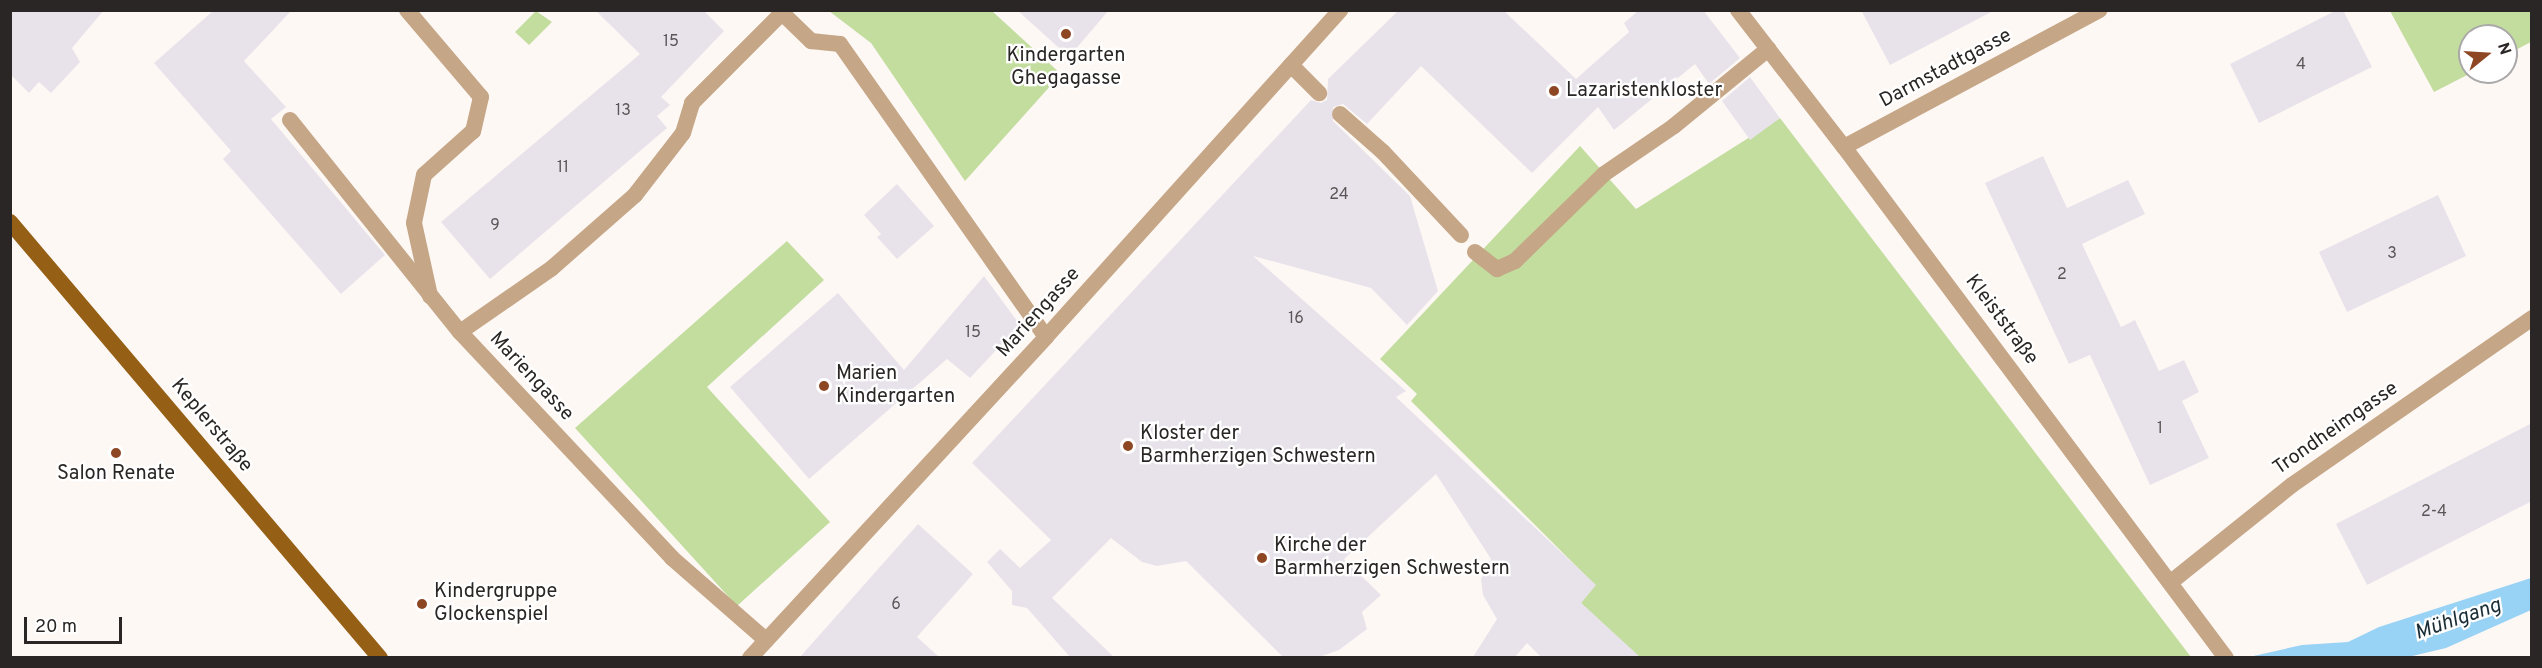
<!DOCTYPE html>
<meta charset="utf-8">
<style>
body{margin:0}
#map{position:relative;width:2542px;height:668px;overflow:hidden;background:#fef8f5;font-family:Overpass,sans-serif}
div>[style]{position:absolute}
.green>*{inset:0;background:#c3dd9f}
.water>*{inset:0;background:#98d2f4}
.building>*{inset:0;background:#e8e3eb}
.service>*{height:16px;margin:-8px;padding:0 8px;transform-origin:8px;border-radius:8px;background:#c5a686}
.minor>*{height:16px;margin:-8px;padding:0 8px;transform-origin:8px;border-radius:8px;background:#c5a686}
.tertiary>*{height:16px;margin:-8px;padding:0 8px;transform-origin:8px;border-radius:8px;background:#c5a686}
.primary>*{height:16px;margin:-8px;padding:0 8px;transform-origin:8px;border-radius:8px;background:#956015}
.dots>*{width:16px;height:16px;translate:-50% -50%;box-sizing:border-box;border:3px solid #fff;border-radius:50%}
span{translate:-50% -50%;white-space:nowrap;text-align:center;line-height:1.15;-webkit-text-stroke:4.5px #fff;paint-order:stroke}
.number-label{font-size:16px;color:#5a5556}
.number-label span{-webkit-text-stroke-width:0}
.poi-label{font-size:20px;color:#2a2625}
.left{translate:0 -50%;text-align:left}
.street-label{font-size:20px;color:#2a2625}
.water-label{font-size:21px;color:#1a2d37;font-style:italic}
.frame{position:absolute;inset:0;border:12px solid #2a2625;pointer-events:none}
.north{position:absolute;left:2458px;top:24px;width:60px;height:60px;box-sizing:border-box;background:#fff;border:2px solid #aaa8a8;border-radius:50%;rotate:72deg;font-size:16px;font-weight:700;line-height:24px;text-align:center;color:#2a2625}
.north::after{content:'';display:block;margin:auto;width:21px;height:27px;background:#8e4723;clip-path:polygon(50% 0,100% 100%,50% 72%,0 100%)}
.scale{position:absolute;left:24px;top:617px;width:98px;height:27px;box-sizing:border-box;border:3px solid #2a2625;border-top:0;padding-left:8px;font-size:18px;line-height:21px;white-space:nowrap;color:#2a2625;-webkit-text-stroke:4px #fff;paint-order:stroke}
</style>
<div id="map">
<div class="green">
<div style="clip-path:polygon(536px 11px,552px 22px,529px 45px,515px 32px)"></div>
<div style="clip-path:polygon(829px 11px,992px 11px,1061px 74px,965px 181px,871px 43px)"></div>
<div style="clip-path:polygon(2390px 11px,2531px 11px,2531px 42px,2506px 55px,2506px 36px,2470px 36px,2473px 72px,2434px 92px)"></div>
<div style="clip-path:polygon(1780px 118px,2191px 657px,1639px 657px,1581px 603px,1595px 585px,1411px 401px,1417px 394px,1380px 359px,1580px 146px,1636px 209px)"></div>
<div style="clip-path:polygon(787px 241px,824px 280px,707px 387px,830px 522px,737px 606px,575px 428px)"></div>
</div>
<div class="water">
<div style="clip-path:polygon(2531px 578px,2531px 610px,2446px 648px,2404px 658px,2249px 657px,2302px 645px,2348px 642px,2379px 627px)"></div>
</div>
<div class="building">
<div style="clip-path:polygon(10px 10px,104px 10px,72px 48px,80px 62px,51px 93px,39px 82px,29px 93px,10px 74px)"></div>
<div style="clip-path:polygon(214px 10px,292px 10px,244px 61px,286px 107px,271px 119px,385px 255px,341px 294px,223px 159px,231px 151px,154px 63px)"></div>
<div style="clip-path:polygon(595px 10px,703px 10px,724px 31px,661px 97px,670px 105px,657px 116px,667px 128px,490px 279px,441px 222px,640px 54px)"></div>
<div style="clip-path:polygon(1017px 10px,1109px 10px,1069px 57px)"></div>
<div style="clip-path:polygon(1399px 10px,1503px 10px,1576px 79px,1629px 32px,1624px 23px,1639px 10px,1703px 10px,1740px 58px,1709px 84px,1695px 64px,1614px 130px,1598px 107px,1532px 173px,1421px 66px,1367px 124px,1343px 104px,1333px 107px,1333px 121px,1410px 196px,1438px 291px,1407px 325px,1371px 288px,1253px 256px,1406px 391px,1396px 397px,1596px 585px,1581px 603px,1640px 657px,1541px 657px,1527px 643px,1515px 657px,1473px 657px,1497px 619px,1483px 595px,1481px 579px,1491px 559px,1436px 474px,1344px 559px,1381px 595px,1362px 612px,1367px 629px,1339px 650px,1322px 656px,1283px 657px,1186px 561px,1157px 566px,1142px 562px,1111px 538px,1052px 598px,1114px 657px,1070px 657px,1027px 608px,1012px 605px,1012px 591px,987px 562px,1000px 549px,1020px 568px,1051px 540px,972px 463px,1311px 100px,1321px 103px,1327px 100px,1328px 79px)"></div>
<div style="clip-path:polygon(1861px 10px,1995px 10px,1890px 65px)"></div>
<div style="clip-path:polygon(2337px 10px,2343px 10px,2372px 67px,2259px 123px,2230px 64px)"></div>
<div style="clip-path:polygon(1750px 77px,1780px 118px,1750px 140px,1722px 101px)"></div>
<div style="clip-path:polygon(2043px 156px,2067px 208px,2128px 180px,2145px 214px,2082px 244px,2121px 327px,2135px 320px,2159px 371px,2184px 360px,2199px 392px,2182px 401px,2209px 458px,2150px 485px,2090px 355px,2069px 364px,1985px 183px)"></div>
<div style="clip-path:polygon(897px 184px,934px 226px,897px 259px,877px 237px,881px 234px,864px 215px)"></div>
<div style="clip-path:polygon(2438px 195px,2466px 256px,2347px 312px,2319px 252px)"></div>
<div style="clip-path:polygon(984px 276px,1020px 325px,970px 378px,947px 359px,809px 479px,730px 387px,838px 293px,904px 370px)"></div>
<div style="clip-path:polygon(2532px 423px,2532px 501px,2367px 585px,2336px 524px)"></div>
<div style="clip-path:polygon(918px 524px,973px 574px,917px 637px,939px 657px,800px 657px)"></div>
</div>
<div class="service">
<div style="left:407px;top:10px;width:114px;rotate:49.6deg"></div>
<div style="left:481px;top:97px;width:35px;rotate:103deg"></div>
<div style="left:473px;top:131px;width:66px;rotate:138.1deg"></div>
<div style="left:424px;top:175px;width:49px;rotate:101.8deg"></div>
<div style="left:414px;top:223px;width:75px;rotate:77.6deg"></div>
<div style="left:811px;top:41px;width:29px;rotate:6deg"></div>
<div style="left:840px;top:44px;width:358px;rotate:54.9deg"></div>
<div style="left:1291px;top:65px;width:40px;rotate:45deg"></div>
<div style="left:1340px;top:114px;width:57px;rotate:41.5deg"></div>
<div style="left:1383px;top:152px;width:114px;rotate:46.8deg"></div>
<div style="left:290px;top:120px;width:272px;rotate:51.3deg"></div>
<div style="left:460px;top:332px;width:310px;rotate:46.8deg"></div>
<div style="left:672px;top:558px;width:125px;rotate:41.1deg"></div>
<div style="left:1475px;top:252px;width:28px;rotate:38deg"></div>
<div style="left:1497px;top:269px;width:20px;rotate:-24deg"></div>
<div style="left:1515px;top:261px;width:124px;rotate:-44.3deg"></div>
<div style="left:1604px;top:174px;width:85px;rotate:-34.4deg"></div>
<div style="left:1674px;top:126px;width:122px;rotate:-39.3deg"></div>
<div style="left:460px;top:332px;width:112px;rotate:-34.8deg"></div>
<div style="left:552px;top:268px;width:111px;rotate:-41.3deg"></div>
<div style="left:635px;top:195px;width:78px;rotate:-52.3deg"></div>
<div style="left:683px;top:133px;width:31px;rotate:-73deg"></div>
<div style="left:692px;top:103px;width:127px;rotate:-45deg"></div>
</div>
<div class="minor">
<div style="left:779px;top:10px;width:45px;rotate:44.1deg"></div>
<div style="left:1738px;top:10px;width:173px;rotate:52.3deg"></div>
<div style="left:1844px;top:147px;width:638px;rotate:53.22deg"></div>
<div style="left:1844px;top:147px;width:290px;rotate:-28.2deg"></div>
<div style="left:2171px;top:582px;width:155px;rotate:-38.7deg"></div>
<div style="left:2292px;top:485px;width:292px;rotate:-34.8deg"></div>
</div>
<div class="tertiary">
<div style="left:750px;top:658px;width:437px;rotate:-47.3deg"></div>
<div style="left:1046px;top:337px;width:440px;rotate:-48deg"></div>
</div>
<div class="primary">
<div style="left:10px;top:222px;width:572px;rotate:49.68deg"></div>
</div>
<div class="dots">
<div style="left:1066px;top:34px;background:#8e4723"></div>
<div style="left:1554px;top:91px;background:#8e4723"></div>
<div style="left:824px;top:386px;background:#8e4723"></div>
<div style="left:1128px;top:446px;background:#8e4723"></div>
<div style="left:116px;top:453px;background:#8e4723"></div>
<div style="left:1262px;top:558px;background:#8e4723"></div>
<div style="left:422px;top:604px;background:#8e4723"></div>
</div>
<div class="number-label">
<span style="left:671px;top:42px">15</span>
<span style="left:2301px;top:65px">4</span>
<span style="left:623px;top:111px">13</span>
<span style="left:563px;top:168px">11</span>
<span style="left:1339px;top:195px">24</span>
<span style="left:495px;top:226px">9</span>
<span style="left:2392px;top:254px">3</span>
<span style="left:2062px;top:275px">2</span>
<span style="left:1296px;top:319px">16</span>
<span style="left:973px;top:333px">15</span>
<span style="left:2160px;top:429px">1</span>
<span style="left:2434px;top:512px">2-4</span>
<span style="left:896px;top:605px">6</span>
</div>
<div class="poi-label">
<span style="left:1066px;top:68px">Kindergarten<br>Ghegagasse</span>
<span class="left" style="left:1566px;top:91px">Lazaristenkloster</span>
<span class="left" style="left:836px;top:386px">Marien<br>Kindergarten</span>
<span class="left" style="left:1140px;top:446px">Kloster der<br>Barmherzigen Schwestern</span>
<span style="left:116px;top:474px">Salon Renate</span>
<span class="left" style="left:1274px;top:558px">Kirche der<br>Barmherzigen Schwestern</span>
<span class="left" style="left:434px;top:604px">Kindergruppe<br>Glockenspiel</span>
</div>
<div class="street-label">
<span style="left:1946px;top:69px;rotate:-28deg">Darmstadtgasse</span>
<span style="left:1039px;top:313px;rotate:-48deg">Mariengasse</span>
<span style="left:2001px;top:320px;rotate:53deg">Kleiststraße</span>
<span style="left:531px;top:377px;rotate:47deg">Mariengasse</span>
<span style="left:211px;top:426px;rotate:50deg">Keplerstraße</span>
<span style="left:2336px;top:429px;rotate:-35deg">Trondheimgasse</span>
</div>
<div class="water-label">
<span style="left:2458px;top:620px;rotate:-19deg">Mühlgang</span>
</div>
<div class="frame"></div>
<div class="north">N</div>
<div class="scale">20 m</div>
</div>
